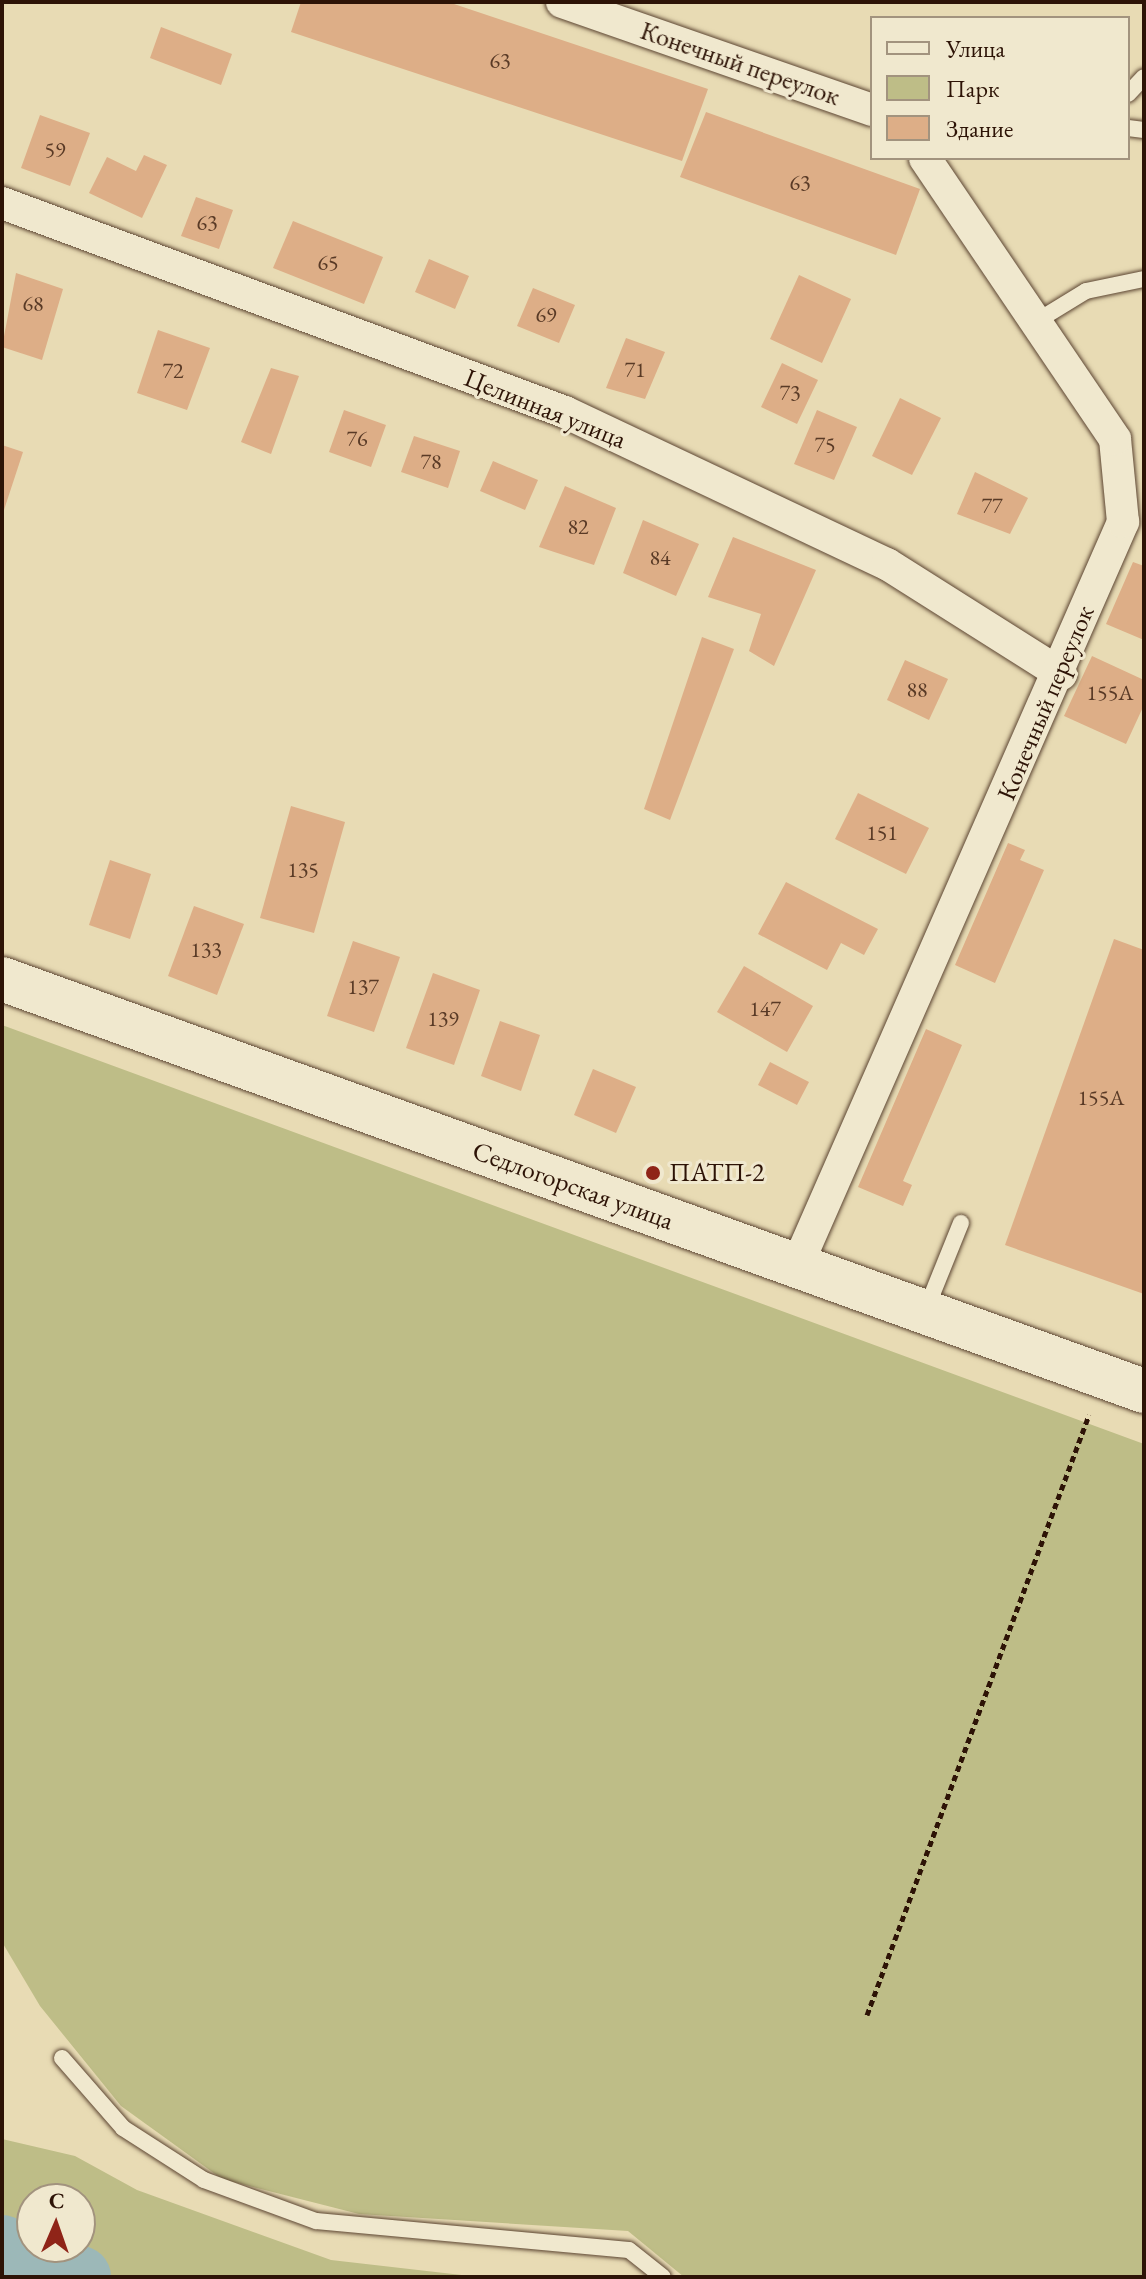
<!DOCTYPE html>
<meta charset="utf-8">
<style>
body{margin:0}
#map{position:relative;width:1146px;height:2279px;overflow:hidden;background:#e8dbb4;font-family:"EB Garamond",serif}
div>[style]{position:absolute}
.green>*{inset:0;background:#bebd87}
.river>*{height:62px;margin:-31px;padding:0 31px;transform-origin:31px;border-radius:31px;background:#9cb8b8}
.building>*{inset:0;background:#ddae87}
.path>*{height:5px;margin-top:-2.5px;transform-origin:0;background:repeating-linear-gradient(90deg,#2d1306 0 6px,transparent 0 10px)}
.roads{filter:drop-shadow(0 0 2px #5c4532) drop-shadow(0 0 2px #5c4532)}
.lane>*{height:16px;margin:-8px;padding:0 8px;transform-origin:8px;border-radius:8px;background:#f0e8ce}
.street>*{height:32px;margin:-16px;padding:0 16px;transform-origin:16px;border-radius:16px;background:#f0e8ce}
.secondary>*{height:44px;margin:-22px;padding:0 22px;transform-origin:22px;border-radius:22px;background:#f0e8ce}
.dots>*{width:22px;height:22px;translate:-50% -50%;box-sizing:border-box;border:4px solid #f0e8ce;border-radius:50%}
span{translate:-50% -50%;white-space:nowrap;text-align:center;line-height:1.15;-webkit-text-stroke:6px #f0e8ce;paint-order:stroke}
.number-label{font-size:22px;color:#593a26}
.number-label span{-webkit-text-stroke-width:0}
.street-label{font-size:26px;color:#2d1306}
.poi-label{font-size:26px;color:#2d1306}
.left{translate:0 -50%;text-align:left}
.frame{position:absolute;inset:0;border:4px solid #2d1306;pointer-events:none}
.legend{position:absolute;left:870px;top:16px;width:260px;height:144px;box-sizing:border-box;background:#f0e8ce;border:2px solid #a2937e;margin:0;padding:10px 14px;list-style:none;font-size:24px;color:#2d1306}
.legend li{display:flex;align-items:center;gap:16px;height:40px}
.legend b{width:40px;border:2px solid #a2937e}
.north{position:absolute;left:16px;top:2183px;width:80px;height:80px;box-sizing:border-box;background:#f0e8ce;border:2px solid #a2937e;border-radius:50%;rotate:2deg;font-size:22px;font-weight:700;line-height:32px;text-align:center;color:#2d1306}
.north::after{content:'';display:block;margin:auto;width:28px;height:36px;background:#8f2418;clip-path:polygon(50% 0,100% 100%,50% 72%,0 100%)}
</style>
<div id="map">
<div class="green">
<div style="clip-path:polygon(2px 1025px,1144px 1444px,1144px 2277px,684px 2277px,628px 2231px,359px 2214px,222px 2179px,121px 2106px,40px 2006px,2px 1942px)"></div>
<div style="clip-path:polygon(evenodd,2px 2139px,75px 2156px,137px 2190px,331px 2260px,479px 2277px,2px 2277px,2px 2139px,32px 2199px,80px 2199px,80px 2247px,32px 2247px,32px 2199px)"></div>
</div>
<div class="river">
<div style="left:2px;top:2246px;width:84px;rotate:21.7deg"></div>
</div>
<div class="building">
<div style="clip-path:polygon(301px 2px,448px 2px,708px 89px,682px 161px,291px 32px)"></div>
<div style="clip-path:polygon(161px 27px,232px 54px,221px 85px,150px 58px)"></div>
<div style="clip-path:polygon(706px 112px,920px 189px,896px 255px,680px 177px)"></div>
<div style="clip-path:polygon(40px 115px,90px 133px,70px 186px,21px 168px)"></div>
<div style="clip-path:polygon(144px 155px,167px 165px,142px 218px,89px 193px,107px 157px,136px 171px)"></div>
<div style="clip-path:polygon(196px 197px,233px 210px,219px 249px,181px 236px)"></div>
<div style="clip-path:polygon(293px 221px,383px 257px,364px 304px,273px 268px)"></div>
<div style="clip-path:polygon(429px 259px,469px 276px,455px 309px,415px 292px)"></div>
<div style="clip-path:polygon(16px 273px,63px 289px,42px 360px,2px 347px)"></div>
<div style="clip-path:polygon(799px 275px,851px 299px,822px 363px,770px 339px)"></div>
<div style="clip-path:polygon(533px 288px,575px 305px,559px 343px,517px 326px)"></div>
<div style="clip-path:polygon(158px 330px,210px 348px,187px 410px,137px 393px)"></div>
<div style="clip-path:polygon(626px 338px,665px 352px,645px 399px,606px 388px)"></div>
<div style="clip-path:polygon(782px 363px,818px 380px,797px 424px,761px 407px)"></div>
<div style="clip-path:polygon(271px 368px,299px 376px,271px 454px,241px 442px)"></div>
<div style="clip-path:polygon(900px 398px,941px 418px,912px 475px,872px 456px)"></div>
<div style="clip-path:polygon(344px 410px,386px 425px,371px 467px,329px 452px)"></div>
<div style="clip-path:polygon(817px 410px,857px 427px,834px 480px,794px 464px)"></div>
<div style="clip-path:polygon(414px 436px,460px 451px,448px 488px,401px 472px)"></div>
<div style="clip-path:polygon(2px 445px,23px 452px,3px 513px,2px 513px)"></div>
<div style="clip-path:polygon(493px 461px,538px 480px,525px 510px,480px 491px)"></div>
<div style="clip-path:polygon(975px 472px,1028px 498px,1010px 534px,957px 514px)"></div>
<div style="clip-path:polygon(565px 486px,616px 508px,594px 565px,539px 547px)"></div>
<div style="clip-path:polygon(643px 520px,699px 544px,676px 596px,623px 573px)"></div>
<div style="clip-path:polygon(733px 537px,816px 570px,774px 666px,749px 651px,761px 614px,708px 597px)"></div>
<div style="clip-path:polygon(1133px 562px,1144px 566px,1144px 640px,1106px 624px)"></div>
<div style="clip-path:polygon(702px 637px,734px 649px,670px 820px,644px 809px)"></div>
<div style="clip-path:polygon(1092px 656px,1144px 680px,1144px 705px,1126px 744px,1064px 716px)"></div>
<div style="clip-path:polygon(905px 660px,948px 679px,929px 720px,887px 700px)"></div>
<div style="clip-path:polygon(858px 793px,929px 828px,906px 874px,835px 839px)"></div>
<div style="clip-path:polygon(291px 806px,345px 822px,314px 933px,260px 918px)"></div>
<div style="clip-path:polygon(1008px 843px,1025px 850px,1020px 860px,1044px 870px,995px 983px,955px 965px)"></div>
<div style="clip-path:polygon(110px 860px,151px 874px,130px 939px,89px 925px)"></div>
<div style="clip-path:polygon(786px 882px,878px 929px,864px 955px,841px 943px,827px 970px,758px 934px)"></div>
<div style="clip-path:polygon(194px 906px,244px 924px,217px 995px,168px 976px)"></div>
<div style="clip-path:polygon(1114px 939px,1144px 950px,1144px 1294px,1005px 1245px)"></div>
<div style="clip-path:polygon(353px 941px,400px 957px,374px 1032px,327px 1016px)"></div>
<div style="clip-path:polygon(744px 966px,813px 1006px,787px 1052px,717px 1012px)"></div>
<div style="clip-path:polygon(433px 973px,480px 990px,454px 1065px,406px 1048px)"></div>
<div style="clip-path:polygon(500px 1021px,540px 1035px,521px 1091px,481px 1076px)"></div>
<div style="clip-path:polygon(926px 1029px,962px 1045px,903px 1181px,912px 1185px,903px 1206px,858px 1187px)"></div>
<div style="clip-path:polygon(770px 1062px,809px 1082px,797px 1105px,758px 1085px)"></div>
<div style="clip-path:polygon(593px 1069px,636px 1087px,616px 1133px,574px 1115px)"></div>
</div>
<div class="path">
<div style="left:867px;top:2015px;width:640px;rotate:-69.7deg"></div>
</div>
<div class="roads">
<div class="lane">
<div style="left:1128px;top:94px;width:23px;rotate:-47deg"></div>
<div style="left:1128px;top:128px;width:16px;rotate:7deg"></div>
<div style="left:1037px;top:321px;width:57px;rotate:-31.5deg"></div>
<div style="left:1086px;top:291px;width:59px;rotate:-11.7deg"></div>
<div style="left:925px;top:1312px;width:96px;rotate:-68deg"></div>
<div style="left:62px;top:2058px;width:93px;rotate:48.9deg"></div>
<div style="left:123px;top:2128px;width:96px;rotate:32.7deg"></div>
<div style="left:204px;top:2180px;width:119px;rotate:20.1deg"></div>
<div style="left:316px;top:2221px;width:314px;rotate:5.3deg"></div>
<div style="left:629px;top:2250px;width:43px;rotate:38.5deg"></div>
</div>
<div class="street">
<div style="left:562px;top:2px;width:328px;rotate:19.2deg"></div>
<div style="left:2px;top:203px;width:601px;rotate:20.37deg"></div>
<div style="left:565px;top:412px;width:356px;rotate:25.3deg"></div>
<div style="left:887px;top:564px;width:206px;rotate:32.3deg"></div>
<div style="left:796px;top:1268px;width:815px;rotate:-66.33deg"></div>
<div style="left:1123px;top:522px;width:83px;rotate:-95.5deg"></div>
<div style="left:1115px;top:439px;width:339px;rotate:-124.1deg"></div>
</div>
<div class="secondary">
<div style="left:2px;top:979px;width:1214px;rotate:19.84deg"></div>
</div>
</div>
<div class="dots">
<div style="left:653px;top:1173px;background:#8f2418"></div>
</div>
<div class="number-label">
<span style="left:500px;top:61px">63</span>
<span style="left:55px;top:150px">59</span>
<span style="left:800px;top:183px">63</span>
<span style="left:207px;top:223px">63</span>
<span style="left:328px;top:263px">65</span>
<span style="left:33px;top:304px">68</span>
<span style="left:546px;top:315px">69</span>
<span style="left:635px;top:370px">71</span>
<span style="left:173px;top:371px">72</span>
<span style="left:790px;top:393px">73</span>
<span style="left:357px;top:439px">76</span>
<span style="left:825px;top:445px">75</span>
<span style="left:431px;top:462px">78</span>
<span style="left:992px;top:506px">77</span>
<span style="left:578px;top:527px">82</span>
<span style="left:660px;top:558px">84</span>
<span style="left:917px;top:690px">88</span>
<span style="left:1110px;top:693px">155А</span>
<span style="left:882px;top:833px">151</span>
<span style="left:303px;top:870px">135</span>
<span style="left:206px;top:950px">133</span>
<span style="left:363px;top:987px">137</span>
<span style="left:765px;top:1009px">147</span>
<span style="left:443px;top:1019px">139</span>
<span style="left:1101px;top:1098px">155А</span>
</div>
<div class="street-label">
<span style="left:740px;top:64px;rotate:19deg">Конечный переулок</span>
<span style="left:545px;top:409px;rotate:22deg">Целинная улица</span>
<span style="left:1046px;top:703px;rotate:-67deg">Конечный переулок</span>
<span style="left:573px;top:1186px;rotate:20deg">Седлогорская улица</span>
</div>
<div class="poi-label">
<span class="left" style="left:669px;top:1173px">ПАТП-2</span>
</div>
<div class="frame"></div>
<ul class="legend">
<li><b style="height:10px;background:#f0e8ce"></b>Улица</li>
<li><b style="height:22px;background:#bebd87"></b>Парк</li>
<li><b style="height:22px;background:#ddae87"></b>Здание</li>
</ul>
<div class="north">С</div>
</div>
